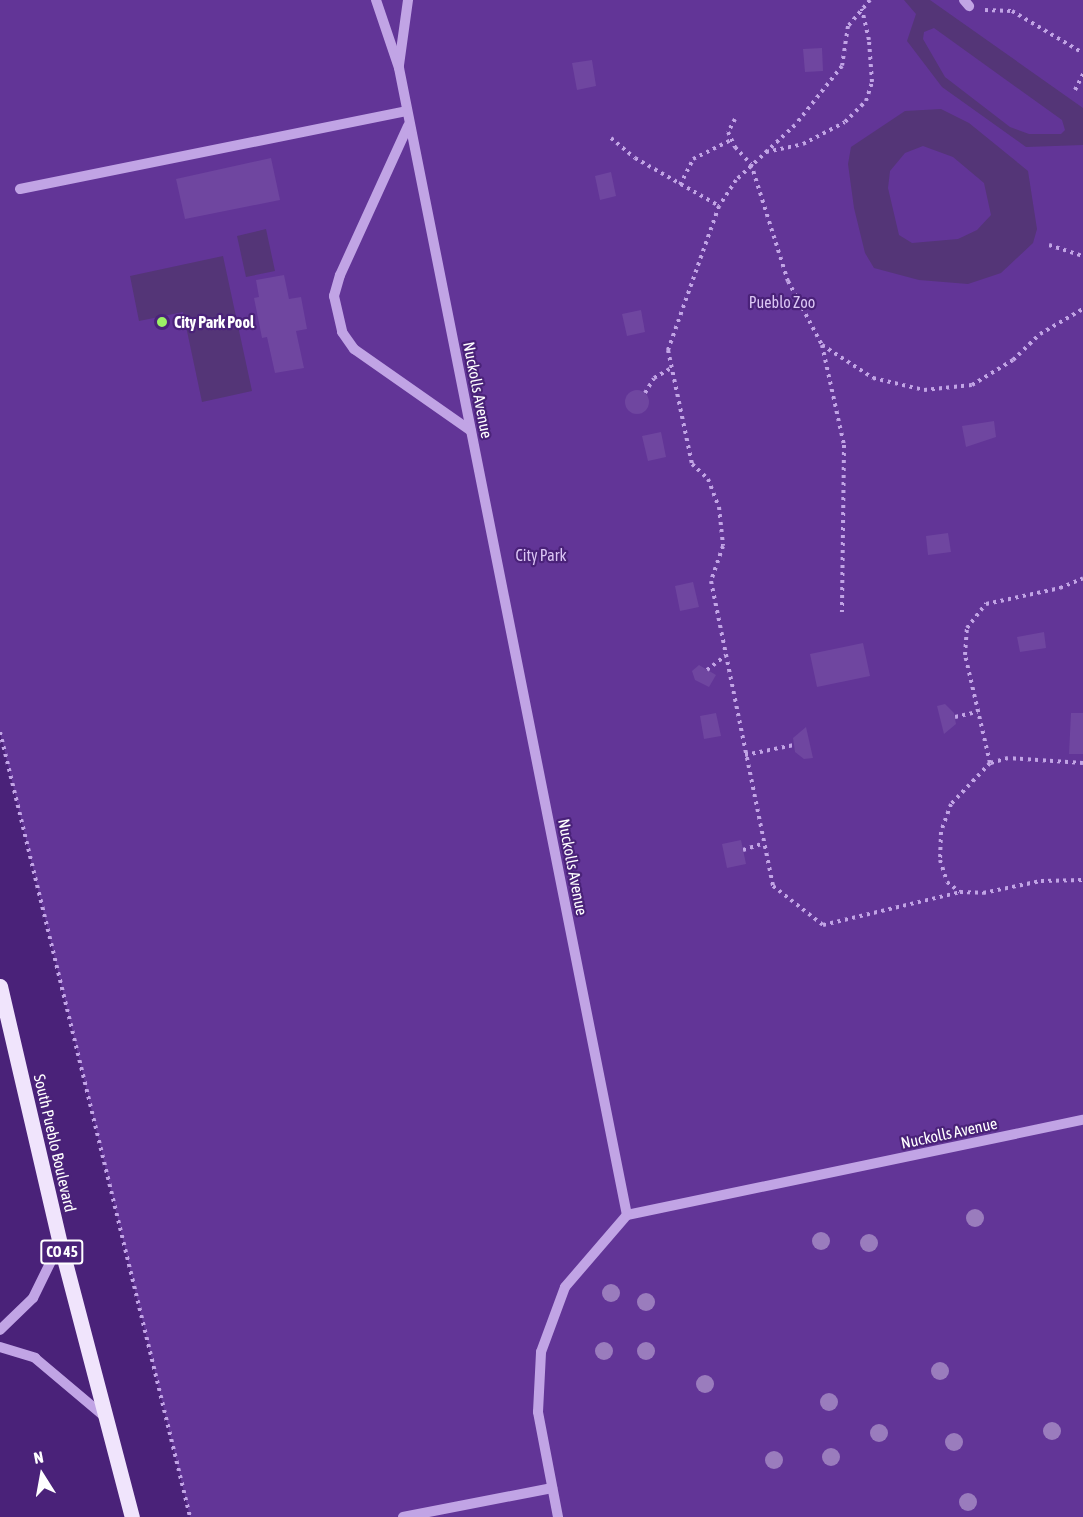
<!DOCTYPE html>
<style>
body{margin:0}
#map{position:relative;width:1083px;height:1517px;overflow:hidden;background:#4a2279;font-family:"Asap Condensed",sans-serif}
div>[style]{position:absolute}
.green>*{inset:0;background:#623597}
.water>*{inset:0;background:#543577}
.building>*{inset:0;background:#6f46a0}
.round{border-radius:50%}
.path>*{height:4px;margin-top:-2px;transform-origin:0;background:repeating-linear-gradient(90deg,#c1a4e5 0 3px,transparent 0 7.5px)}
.minor>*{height:10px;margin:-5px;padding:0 5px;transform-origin:5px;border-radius:5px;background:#c1a4e5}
.major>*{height:15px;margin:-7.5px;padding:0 7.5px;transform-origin:7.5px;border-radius:7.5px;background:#f0e4fc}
.trees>*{width:18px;height:18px;margin:-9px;border-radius:50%;background:#9a7cbd}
.dots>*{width:16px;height:16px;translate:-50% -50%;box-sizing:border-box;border:3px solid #4a2279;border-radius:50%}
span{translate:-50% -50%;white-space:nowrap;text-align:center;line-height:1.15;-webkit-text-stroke:4.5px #4a2279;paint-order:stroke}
.shield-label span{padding:2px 4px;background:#4a2279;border:2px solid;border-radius:4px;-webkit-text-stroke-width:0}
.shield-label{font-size:15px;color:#fff;font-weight:700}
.park-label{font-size:16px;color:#dbc6f4}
.poi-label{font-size:16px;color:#fff;font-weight:700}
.left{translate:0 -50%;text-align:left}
.street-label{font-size:16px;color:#fff}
.north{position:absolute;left:12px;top:1445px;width:60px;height:60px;-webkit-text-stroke:4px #4a2279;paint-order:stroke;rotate:349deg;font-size:16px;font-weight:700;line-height:24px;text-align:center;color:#fff}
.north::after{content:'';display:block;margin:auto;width:21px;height:27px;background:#fff;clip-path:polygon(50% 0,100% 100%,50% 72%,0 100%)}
</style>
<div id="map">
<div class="green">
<div style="clip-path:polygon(0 0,1083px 0,1083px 1517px,190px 1517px,0 732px)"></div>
</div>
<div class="water">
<div style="clip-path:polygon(evenodd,904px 0,930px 0,1083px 108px,1083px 145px,1026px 147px,942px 87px,907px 41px,916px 14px,904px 0,934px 28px,1062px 120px,1065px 130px,1061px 134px,1029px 134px,1010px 127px,945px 77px,923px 39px,924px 32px,934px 28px)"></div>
<div style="clip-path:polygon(evenodd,941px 109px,969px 123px,1028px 171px,1037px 229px,1033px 243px,1001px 273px,968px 284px,919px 280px,874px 268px,865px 253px,854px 208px,848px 164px,851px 147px,905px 111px,941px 109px,923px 146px,953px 157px,984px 183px,991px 215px,977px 230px,958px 239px,912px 243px,899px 235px,888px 188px,890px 171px,905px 153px,923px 146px)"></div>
<div style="clip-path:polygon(266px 229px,275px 271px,246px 277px,237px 236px)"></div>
<div style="clip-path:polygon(223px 256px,252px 391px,202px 402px,183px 312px,139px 321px,130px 276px)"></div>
</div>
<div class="building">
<div style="clip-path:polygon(822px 48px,823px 71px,805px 72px,803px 49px)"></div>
<div style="clip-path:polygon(592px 60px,596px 86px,577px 90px,572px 63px)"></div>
<div style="clip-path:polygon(271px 158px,280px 200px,185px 219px,176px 179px)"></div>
<div style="clip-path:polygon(611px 172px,616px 196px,600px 200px,595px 176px)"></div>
<div style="clip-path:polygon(284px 275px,289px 299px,301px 297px,307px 329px,296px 331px,304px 368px,275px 373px,267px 337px,262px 338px,254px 298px,259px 297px,256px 280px)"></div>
<div style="clip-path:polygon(641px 310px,645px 332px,627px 336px,622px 314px)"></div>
<div class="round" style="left:625px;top:390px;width:24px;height:24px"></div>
<div style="clip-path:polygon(994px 421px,996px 437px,966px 447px,962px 426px)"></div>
<div style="clip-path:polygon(661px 432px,666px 457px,648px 461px,642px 436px)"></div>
<div style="clip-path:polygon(948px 533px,951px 552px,928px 555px,926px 536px)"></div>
<div style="clip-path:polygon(693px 582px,699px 607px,680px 611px,675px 586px)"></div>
<div style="clip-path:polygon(1044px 632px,1046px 648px,1020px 652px,1017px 637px)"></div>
<div style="clip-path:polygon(863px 643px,870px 676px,817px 687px,810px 654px)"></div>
<div style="clip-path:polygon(699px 665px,716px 675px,709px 687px,695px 680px,692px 671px)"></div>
<div style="clip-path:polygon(945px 704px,954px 713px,956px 724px,944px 734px,937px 706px)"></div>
<div style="clip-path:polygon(716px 713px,721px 736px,704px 739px,700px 716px)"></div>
<div style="clip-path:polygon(1071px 713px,1083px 713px,1083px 754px,1069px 754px)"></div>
<div style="clip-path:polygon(806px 727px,813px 758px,804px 759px,795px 752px,793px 738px)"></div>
<div style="clip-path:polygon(741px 840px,746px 864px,727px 868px,722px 844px)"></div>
</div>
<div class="path">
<div style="left:870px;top:0;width:34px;rotate:130deg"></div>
<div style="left:848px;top:26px;width:40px;rotate:98.5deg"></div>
<div style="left:842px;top:66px;width:75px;rotate:128.5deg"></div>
<div style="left:795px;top:125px;width:81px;rotate:137deg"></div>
<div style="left:736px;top:180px;width:31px;rotate:123deg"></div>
<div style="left:719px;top:206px;width:153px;rotate:109.5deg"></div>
<div style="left:668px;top:350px;width:116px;rotate:78.1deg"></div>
<div style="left:692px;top:464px;width:22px;rotate:43deg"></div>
<div style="left:708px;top:479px;width:30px;rotate:69deg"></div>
<div style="left:719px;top:507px;width:39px;rotate:84deg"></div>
<div style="left:723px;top:546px;width:37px;rotate:109deg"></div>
<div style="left:711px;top:581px;width:311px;rotate:78.5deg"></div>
<div style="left:773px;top:886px;width:63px;rotate:38deg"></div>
<div style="left:823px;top:925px;width:141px;rotate:-13.5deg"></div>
<div style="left:985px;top:10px;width:27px;rotate:2deg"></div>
<div style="left:1012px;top:11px;width:82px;rotate:30.6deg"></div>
<div style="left:1075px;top:90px;width:18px;rotate:-63deg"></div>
<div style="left:735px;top:119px;width:15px;rotate:118deg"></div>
<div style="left:728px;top:132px;width:17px;rotate:65deg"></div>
<div style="left:735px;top:147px;width:23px;rotate:47deg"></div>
<div style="left:751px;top:164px;width:123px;rotate:72.5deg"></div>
<div style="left:788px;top:281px;width:72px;rotate:62deg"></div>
<div style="left:822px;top:345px;width:61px;rotate:32.9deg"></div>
<div style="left:873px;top:378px;width:52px;rotate:13.2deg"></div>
<div style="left:924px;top:390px;width:48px;rotate:-5.9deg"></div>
<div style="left:972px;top:385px;width:48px;rotate:-31.4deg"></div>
<div style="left:1013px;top:360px;width:37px;rotate:-44deg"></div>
<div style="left:1040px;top:334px;width:50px;rotate:-30.2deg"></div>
<div style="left:611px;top:138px;width:31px;rotate:40deg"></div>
<div style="left:635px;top:158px;width:97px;rotate:29.7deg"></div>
<div style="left:766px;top:152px;width:38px;rotate:-12deg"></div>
<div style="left:803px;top:144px;width:47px;rotate:-27.6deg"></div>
<div style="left:845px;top:122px;width:30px;rotate:-45deg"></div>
<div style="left:866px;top:101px;width:20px;rotate:-72deg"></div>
<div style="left:872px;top:82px;width:42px;rotate:-94.1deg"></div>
<div style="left:869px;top:40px;width:32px;rotate:-103deg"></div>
<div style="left:680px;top:185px;width:29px;rotate:-63deg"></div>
<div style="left:693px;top:159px;width:42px;rotate:-26.6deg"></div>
<div style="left:1049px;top:245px;width:36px;rotate:18deg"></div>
<div style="left:822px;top:345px;width:102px;rotate:77.6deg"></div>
<div style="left:844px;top:445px;width:167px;rotate:90.7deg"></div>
<div style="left:645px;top:393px;width:17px;rotate:-59deg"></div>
<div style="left:654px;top:378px;width:20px;rotate:-30deg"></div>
<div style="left:707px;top:670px;width:24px;rotate:-38deg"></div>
<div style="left:955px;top:717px;width:23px;rotate:-13deg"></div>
<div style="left:0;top:732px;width:808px;rotate:76.39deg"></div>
<div style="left:745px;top:755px;width:50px;rotate:-11.5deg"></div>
<div style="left:990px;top:763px;width:111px;rotate:-103deg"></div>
<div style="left:965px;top:655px;width:27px;rotate:-86deg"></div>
<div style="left:967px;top:628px;width:31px;rotate:-52deg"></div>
<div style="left:986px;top:604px;width:76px;rotate:-12.2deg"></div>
<div style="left:1060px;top:588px;width:25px;rotate:-23deg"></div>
<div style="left:1083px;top:763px;width:75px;rotate:-176.2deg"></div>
<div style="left:1008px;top:758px;width:19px;rotate:164deg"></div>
<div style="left:990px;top:763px;width:57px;rotate:133.6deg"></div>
<div style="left:951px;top:804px;width:30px;rotate:110deg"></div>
<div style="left:941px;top:832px;width:28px;rotate:92deg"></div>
<div style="left:940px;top:860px;width:23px;rotate:72deg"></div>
<div style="left:947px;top:882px;width:16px;rotate:38deg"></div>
<div style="left:960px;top:892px;width:23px;rotate:2deg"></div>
<div style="left:983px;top:893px;width:59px;rotate:-11.7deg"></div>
<div style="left:1041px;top:881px;width:42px;rotate:-1.4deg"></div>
<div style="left:743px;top:850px;width:22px;rotate:-18deg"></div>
</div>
<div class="minor">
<div style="left:376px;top:0;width:72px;rotate:71.3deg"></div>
<div style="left:399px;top:68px;width:1169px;rotate:78.76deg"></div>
<div style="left:964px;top:0;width:8px;rotate:50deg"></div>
<div style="left:399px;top:65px;width:66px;rotate:-82.1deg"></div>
<div style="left:408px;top:126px;width:164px;rotate:114.5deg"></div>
<div style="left:340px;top:275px;width:22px;rotate:106deg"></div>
<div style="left:334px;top:296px;width:37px;rotate:77deg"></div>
<div style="left:342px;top:332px;width:21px;rotate:55deg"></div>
<div style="left:354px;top:349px;width:143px;rotate:35deg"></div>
<div style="left:20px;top:189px;width:394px;rotate:-11.4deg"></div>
<div style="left:627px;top:1215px;width:466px;rotate:-11.8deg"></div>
<div style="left:0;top:1330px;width:46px;rotate:-44.1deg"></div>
<div style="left:33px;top:1298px;width:61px;rotate:-63.9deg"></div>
<div style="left:0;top:1347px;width:37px;rotate:17deg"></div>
<div style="left:35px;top:1358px;width:92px;rotate:40.1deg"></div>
<div style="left:403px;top:1517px;width:152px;rotate:-11deg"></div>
<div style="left:558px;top:1517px;width:107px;rotate:-100.8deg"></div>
<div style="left:538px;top:1412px;width:60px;rotate:-87.1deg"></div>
<div style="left:541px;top:1352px;width:69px;rotate:-69.7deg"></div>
<div style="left:565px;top:1287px;width:95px;rotate:-49.3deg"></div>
</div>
<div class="major">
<div style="left:0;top:986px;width:264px;rotate:76.9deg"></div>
<div style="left:60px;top:1243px;width:283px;rotate:75.3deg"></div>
</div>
<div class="trees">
<div style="left:975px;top:1218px"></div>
<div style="left:821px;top:1241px"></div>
<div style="left:869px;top:1243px"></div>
<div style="left:611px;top:1293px"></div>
<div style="left:646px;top:1302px"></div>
<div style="left:604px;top:1351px"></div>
<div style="left:646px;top:1351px"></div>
<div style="left:940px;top:1371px"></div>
<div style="left:705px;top:1384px"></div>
<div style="left:829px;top:1402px"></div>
<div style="left:1052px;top:1431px"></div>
<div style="left:879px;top:1433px"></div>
<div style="left:954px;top:1442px"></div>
<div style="left:831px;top:1457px"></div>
<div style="left:774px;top:1460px"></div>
<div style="left:968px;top:1502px"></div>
</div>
<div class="dots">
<div style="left:162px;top:322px;background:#9cf066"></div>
</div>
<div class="shield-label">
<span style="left:62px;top:1252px">CO 45</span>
</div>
<div class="park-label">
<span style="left:782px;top:302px">Pueblo Zoo</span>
<span style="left:541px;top:555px">City Park</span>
</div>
<div class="poi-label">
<span class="left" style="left:174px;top:322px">City Park Pool</span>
</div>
<div class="street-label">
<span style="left:478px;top:390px;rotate:79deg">Nuckolls Avenue</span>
<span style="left:573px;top:867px;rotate:79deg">Nuckolls Avenue</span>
<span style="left:949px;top:1133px;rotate:-12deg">Nuckolls Avenue</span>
<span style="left:55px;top:1143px;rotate:77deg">South Pueblo Boulevard</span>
</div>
<div class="north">N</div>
</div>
